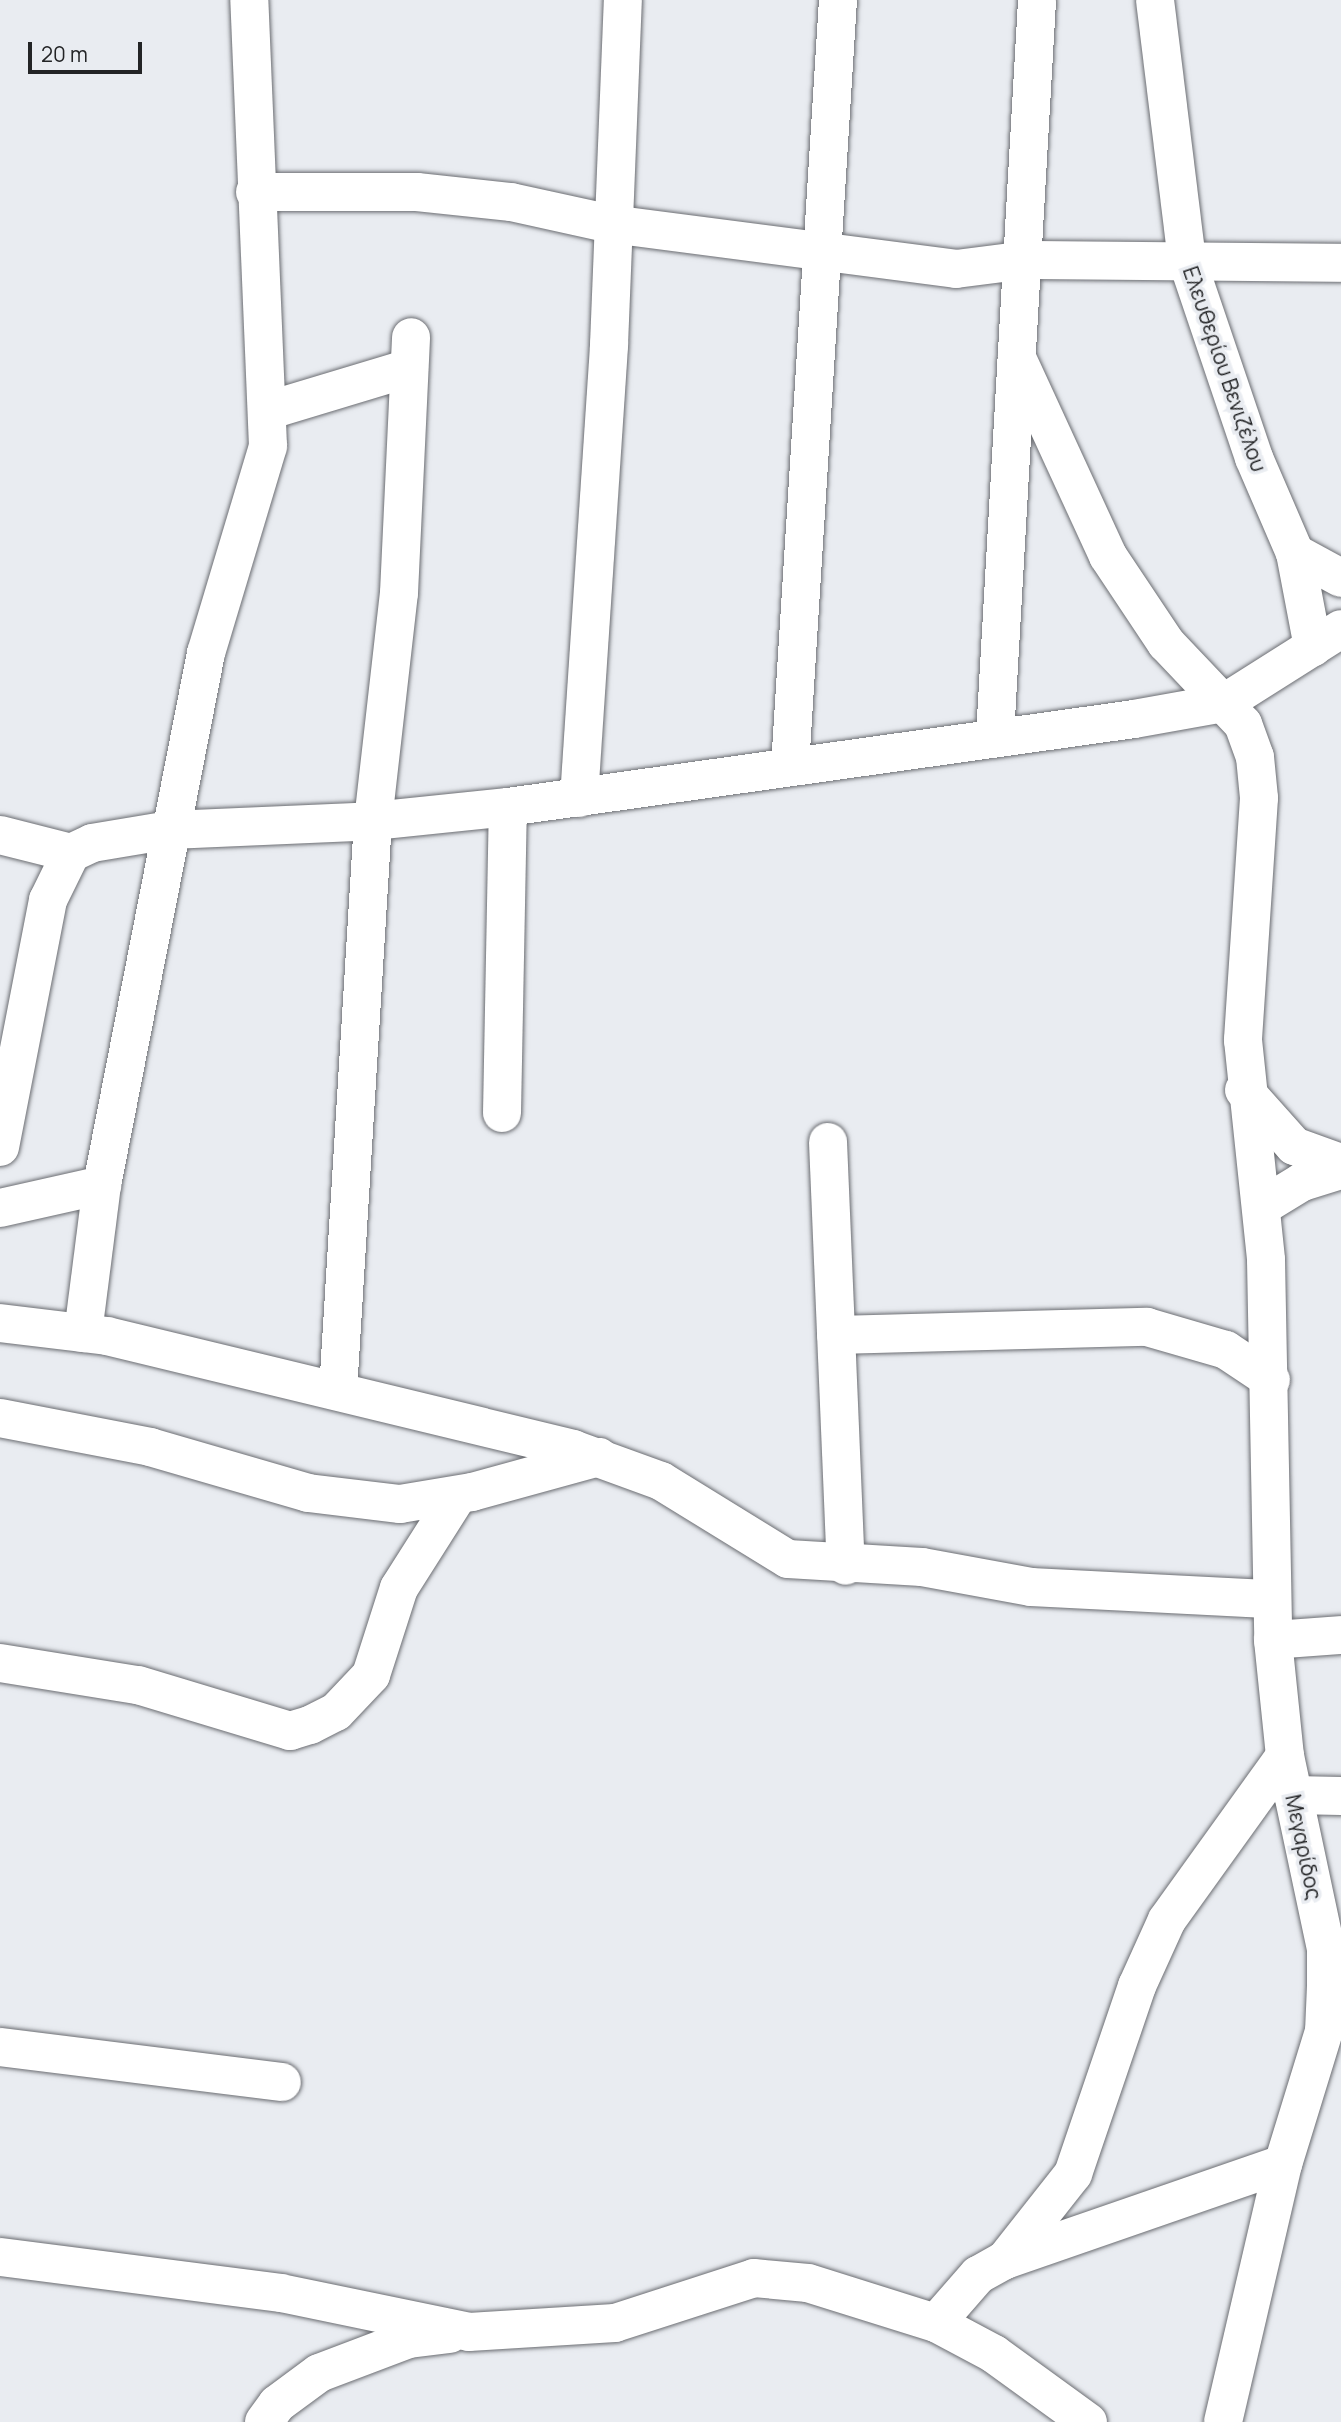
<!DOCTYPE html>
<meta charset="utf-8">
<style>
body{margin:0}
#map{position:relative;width:1341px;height:2422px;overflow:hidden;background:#e9ecf1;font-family:Manrope,sans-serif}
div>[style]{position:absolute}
.roads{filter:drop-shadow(0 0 2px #6b6d72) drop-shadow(0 0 2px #6b6d72)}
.minor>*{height:38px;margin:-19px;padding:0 19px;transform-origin:19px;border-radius:19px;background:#fff}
span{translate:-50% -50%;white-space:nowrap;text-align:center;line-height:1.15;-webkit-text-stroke:7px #e9ecf1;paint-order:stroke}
.street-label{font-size:21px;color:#232426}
.scale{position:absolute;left:28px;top:42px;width:114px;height:32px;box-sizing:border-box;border:4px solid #232426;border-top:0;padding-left:9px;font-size:21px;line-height:24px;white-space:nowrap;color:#232426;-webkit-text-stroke:5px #e9ecf1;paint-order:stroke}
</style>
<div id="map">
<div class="roads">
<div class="minor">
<div style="left:1155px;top:0;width:262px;rotate:83deg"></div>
<div style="left:1187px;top:260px;width:209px;rotate:71.3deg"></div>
<div style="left:1254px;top:458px;width:103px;rotate:66.7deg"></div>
<div style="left:1295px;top:553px;width:96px;rotate:79.2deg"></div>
<div style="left:255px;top:192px;width:162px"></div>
<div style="left:417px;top:192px;width:95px;rotate:6.1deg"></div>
<div style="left:511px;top:202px;width:102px;rotate:12.4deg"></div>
<div style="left:611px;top:224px;width:348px;rotate:7.4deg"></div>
<div style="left:956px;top:269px;width:71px;rotate:-7.3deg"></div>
<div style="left:1026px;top:260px;width:315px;rotate:0.5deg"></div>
<div style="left:1017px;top:358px;width:218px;rotate:65.3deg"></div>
<div style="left:1108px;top:556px;width:105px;rotate:56.3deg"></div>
<div style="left:1166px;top:643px;width:112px;rotate:46.5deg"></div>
<div style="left:1243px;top:724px;width:35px;rotate:70deg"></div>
<div style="left:1255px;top:757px;width:41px;rotate:84.4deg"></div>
<div style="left:1259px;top:798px;width:243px;rotate:93.8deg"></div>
<div style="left:1243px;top:1040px;width:221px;rotate:84deg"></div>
<div style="left:1266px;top:1260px;width:380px;rotate:88.9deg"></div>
<div style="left:1273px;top:1640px;width:117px;rotate:84.1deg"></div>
<div style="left:1285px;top:1756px;width:197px;rotate:78deg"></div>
<div style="left:1326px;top:1949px;width:37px;rotate:90deg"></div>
<div style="left:1326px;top:1986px;width:45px;rotate:92.5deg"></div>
<div style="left:1324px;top:2031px;width:139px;rotate:107.1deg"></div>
<div style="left:1283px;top:2164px;width:265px;rotate:103.1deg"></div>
<div style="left:270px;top:410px;width:145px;rotate:-16.8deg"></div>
<div style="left:1295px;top:553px;width:52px;rotate:28.5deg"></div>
<div style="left:995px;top:736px;width:737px;rotate:-86.73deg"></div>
<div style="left:790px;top:767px;width:769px;rotate:-86.42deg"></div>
<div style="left:579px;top:798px;width:454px;rotate:-86.2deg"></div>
<div style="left:609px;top:345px;width:345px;rotate:-87.7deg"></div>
<div style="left:0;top:835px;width:73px;rotate:14.2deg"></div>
<div style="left:1244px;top:1090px;width:75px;rotate:48.2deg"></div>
<div style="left:1294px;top:1146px;width:50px;rotate:19.9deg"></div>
<div style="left:502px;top:1113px;width:306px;rotate:-88.9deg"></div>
<div style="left:828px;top:1142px;width:424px;rotate:87.6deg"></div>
<div style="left:0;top:1147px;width:252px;rotate:-79deg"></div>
<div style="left:48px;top:900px;width:52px;rotate:-63.9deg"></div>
<div style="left:71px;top:853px;width:23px;rotate:-25deg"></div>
<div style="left:92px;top:843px;width:79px;rotate:-9.5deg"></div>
<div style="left:170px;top:830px;width:203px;rotate:-2.5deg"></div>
<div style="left:373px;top:821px;width:136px;rotate:-5.9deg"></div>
<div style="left:508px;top:807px;width:632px;rotate:-8deg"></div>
<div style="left:1134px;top:719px;width:91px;rotate:-10.1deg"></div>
<div style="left:1224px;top:703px;width:138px;rotate:-32.3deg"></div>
<div style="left:1261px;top:1207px;width:48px;rotate:-31.4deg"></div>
<div style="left:1302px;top:1182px;width:41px;rotate:-17.1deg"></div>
<div style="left:0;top:1208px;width:105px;rotate:-12.7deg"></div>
<div style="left:0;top:1323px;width:108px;rotate:6.9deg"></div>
<div style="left:107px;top:1336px;width:480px;rotate:13.6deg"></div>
<div style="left:573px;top:1449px;width:94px;rotate:20deg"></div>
<div style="left:661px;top:1481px;width:149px;rotate:31.6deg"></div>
<div style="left:788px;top:1559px;width:134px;rotate:3.4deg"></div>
<div style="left:922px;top:1567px;width:111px;rotate:10.4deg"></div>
<div style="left:1031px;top:1587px;width:241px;rotate:2.9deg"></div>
<div style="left:83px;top:1333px;width:149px;rotate:-82.7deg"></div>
<div style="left:102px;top:1185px;width:542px;rotate:-78.94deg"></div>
<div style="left:206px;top:653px;width:216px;rotate:-73.3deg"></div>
<div style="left:268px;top:446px;width:446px;rotate:-92.4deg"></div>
<div style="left:836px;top:1335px;width:311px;rotate:-1.5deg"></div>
<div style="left:1147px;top:1327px;width:82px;rotate:16.2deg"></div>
<div style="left:1226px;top:1350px;width:54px;rotate:33.7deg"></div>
<div style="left:338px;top:1391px;width:571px;rotate:-86.49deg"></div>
<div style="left:373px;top:821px;width:229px;rotate:-83.5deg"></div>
<div style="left:399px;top:593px;width:256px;rotate:-87.3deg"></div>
<div style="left:0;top:1418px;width:153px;rotate:10.9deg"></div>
<div style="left:150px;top:1447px;width:165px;rotate:16.2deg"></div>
<div style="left:308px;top:1493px;width:93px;rotate:6.8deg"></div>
<div style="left:400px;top:1504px;width:73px;rotate:-9.5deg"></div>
<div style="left:472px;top:1492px;width:132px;rotate:-15.4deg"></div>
<div style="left:1273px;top:1640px;width:68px;rotate:-4.2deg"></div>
<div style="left:0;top:1663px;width:140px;rotate:9.1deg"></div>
<div style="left:138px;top:1685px;width:159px;rotate:16.8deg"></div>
<div style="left:290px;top:1731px;width:21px;rotate:-17deg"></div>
<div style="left:310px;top:1725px;width:29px;rotate:-27deg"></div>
<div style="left:336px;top:1712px;width:51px;rotate:-46.6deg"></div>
<div style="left:371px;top:1675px;width:91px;rotate:-72.2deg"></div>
<div style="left:399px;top:1588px;width:110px;rotate:-57.6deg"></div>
<div style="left:1293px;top:1795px;width:48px;rotate:1.2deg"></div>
<div style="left:0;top:2047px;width:284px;rotate:7.1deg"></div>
<div style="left:0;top:2257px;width:283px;rotate:7.3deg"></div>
<div style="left:281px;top:2293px;width:192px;rotate:11.7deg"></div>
<div style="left:469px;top:2332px;width:146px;rotate:-3.5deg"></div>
<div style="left:615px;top:2323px;width:146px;rotate:-17.9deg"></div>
<div style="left:754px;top:2278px;width:54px;rotate:5.3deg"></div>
<div style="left:808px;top:2283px;width:134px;rotate:17.4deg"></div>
<div style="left:936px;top:2323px;width:66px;rotate:28.1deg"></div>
<div style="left:994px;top:2354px;width:116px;rotate:35.9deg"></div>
<div style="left:1005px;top:2260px;width:110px;rotate:-51.7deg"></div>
<div style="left:1073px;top:2174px;width:199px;rotate:-71.2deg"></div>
<div style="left:1137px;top:1986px;width:72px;rotate:-65.6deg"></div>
<div style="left:1167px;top:1920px;width:202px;rotate:-54.3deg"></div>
<div style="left:936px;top:2323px;width:64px;rotate:-48.8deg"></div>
<div style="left:978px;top:2275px;width:31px;rotate:-29deg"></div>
<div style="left:1005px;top:2260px;width:294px;rotate:-19.1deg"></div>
<div style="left:264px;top:2422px;width:22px;rotate:-54deg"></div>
<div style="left:277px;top:2404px;width:52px;rotate:-36.4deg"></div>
<div style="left:319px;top:2373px;width:96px;rotate:-20.7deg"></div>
<div style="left:409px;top:2339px;width:41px;rotate:-7deg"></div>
</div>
</div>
<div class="street-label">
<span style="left:1225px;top:369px;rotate:71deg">Ελευθερίου Βενιζέλου</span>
<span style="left:1304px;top:1847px;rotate:78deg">Μεγαρίδος</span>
</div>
<div class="scale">20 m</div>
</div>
